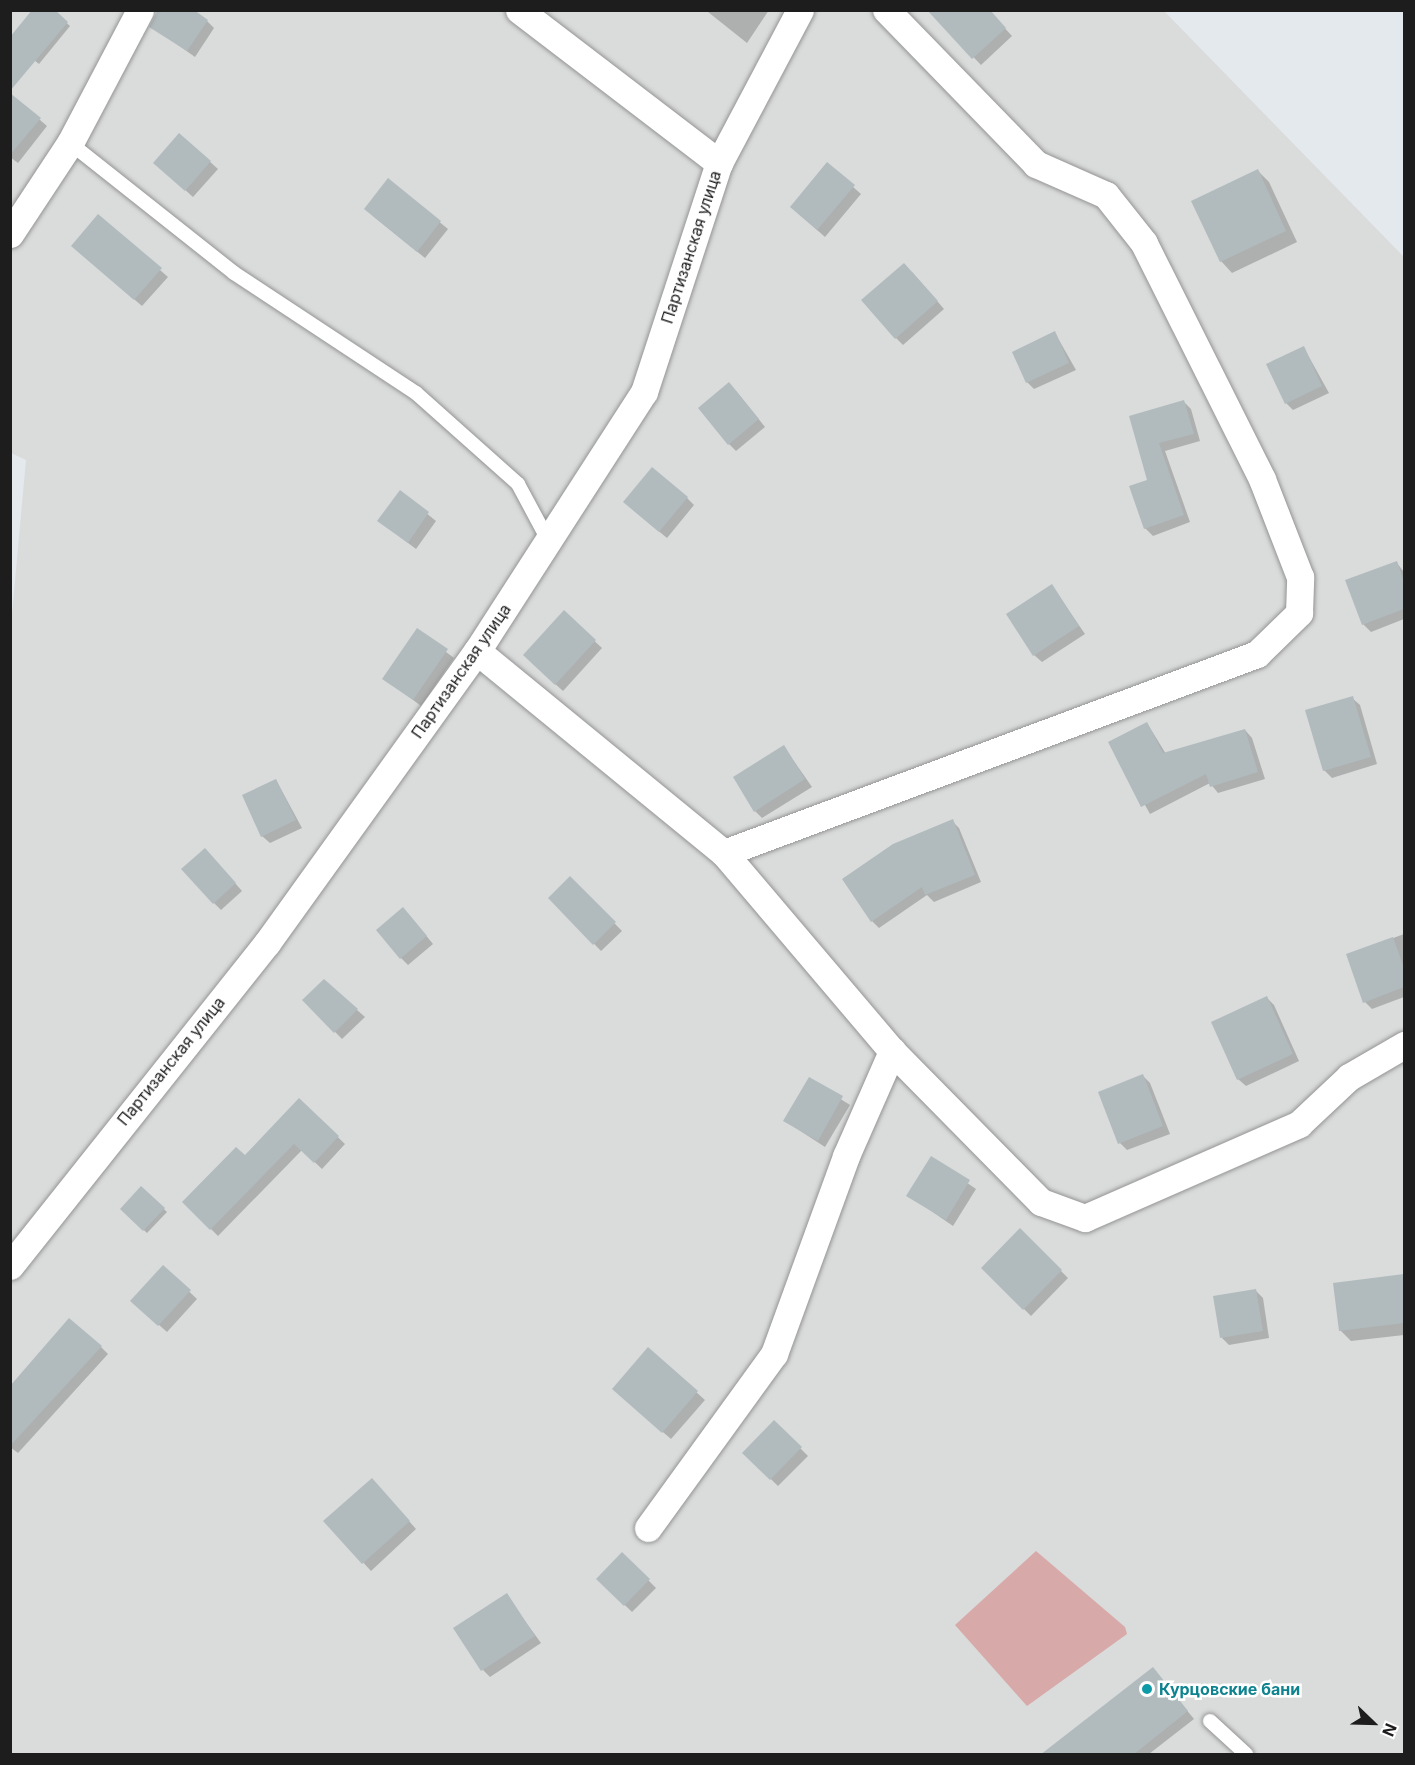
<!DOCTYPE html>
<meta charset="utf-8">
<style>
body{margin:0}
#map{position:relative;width:1415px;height:1765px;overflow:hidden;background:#e4e9ed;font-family:Inter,sans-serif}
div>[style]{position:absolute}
.residential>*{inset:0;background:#dadbdb}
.water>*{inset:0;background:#d7a9a8}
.shadow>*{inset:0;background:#0003}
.building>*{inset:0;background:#b1bbbd}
.roads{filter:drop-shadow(0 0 2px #949494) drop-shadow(0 0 2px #949494)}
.lane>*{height:14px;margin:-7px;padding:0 7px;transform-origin:7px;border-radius:7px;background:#fff}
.street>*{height:27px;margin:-13.5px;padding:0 13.5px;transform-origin:13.5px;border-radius:13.5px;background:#fff}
.dots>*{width:16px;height:16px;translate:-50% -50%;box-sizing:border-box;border:3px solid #fff;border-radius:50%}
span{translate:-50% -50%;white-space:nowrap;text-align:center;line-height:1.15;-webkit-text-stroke:5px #fff;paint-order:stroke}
.street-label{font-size:16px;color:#1d1d1d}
.culture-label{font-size:16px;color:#0d838f;font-weight:700}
.left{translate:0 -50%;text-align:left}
.frame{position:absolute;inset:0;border:12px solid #1d1d1d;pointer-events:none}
.north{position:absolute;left:1343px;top:1693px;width:60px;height:60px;-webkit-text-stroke:4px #fff;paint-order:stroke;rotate:113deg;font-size:16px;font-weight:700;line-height:24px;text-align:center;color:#1d1d1d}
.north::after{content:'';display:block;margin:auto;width:21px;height:27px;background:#1d1d1d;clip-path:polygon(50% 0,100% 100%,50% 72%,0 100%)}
</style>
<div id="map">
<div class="residential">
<div style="clip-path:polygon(11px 11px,1164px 11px,1404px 257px,1404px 1754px,11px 1754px,10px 636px,26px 460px,11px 453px)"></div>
</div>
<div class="water">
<div style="clip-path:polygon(1036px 1551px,1125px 1627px,1127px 1634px,1027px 1706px,955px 1625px)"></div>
</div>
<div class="shadow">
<div style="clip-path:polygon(52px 10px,70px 26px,39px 64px,13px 43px)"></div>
<div style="clip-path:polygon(769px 10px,747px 43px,708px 12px,709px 10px)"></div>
<div style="clip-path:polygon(988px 10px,1012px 36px,981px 65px,937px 19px)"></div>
<div style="clip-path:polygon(207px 21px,214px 28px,195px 57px,151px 26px)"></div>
<div style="clip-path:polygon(11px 95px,47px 126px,18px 163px,10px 157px)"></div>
<div style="clip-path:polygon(180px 135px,218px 169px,193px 197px,163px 170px)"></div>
<div style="clip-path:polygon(827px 164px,861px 194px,825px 237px,799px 214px)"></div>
<div style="clip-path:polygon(1258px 171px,1269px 182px,1297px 242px,1232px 273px,1221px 261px)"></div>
<div style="clip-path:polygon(388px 180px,448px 229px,425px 258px,373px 216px)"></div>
<div style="clip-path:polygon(98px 216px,168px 277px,142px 306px,80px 253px)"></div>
<div style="clip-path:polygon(912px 272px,944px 309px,903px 345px,896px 338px)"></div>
<div style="clip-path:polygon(1055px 333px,1076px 370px,1034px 389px,1027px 382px)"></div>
<div style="clip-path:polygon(1304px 348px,1329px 393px,1293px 410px,1286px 403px)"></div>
<div style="clip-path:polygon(736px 391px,765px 427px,736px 451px,729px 444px)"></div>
<div style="clip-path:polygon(1184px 402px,1191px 409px,1200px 441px,1165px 451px,1190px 522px,1153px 536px,1145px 528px,1149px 481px,1131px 417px)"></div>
<div style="clip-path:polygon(400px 492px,436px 521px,416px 549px,379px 521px)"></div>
<div style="clip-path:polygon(687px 498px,694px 505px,667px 538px,632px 509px)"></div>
<div style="clip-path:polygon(1396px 562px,1404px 572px,1404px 619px,1371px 632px,1363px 624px)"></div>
<div style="clip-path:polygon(1052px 586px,1085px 634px,1042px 662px,1034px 655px)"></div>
<div style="clip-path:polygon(564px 613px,602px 648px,563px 691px,532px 663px)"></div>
<div style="clip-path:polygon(417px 630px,454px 658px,421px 706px,384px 678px)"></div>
<div style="clip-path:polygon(1352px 698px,1360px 705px,1377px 764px,1332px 778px,1324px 770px)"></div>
<div style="clip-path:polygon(1147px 723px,1166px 754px,1245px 730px,1252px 738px,1265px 779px,1218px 793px,1210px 783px,1150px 814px,1110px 742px)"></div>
<div style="clip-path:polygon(784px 747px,812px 787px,762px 818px,755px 811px)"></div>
<div style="clip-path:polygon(276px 780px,302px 828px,270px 843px,262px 836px)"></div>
<div style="clip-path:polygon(952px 821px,959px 828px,981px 882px,934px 902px,927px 895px,879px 928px,872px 921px)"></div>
<div style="clip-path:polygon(212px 857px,242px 891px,221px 910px,214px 903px)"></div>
<div style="clip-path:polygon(570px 878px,622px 931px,601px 951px,550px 898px)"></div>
<div style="clip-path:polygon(410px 916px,433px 944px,408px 965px,401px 958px)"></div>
<div style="clip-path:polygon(1404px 934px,1404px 997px,1372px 1009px,1365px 1002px,1348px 955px)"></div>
<div style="clip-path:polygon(324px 981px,365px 1017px,342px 1039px,304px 1000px)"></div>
<div style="clip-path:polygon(1267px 998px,1274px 1005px,1299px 1061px,1246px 1086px,1238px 1079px)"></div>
<div style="clip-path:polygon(1143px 1076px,1150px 1083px,1170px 1134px,1127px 1150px,1120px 1143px)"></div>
<div style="clip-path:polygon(809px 1079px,850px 1105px,825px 1147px,785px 1121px)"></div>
<div style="clip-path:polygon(299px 1100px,345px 1144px,322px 1169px,302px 1150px,218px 1236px,184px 1202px,245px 1158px)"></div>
<div style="clip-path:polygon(931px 1158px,976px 1189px,953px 1226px,908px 1195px)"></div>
<div style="clip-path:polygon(141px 1188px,167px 1212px,147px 1233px,122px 1209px)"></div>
<div style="clip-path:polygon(1020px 1230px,1068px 1278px,1031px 1316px,983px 1268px)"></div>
<div style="clip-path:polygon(163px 1267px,197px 1299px,167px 1332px,140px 1308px)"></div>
<div style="clip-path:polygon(1404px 1276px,1404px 1335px,1351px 1341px,1340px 1330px,1334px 1284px)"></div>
<div style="clip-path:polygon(1255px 1290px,1263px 1298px,1269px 1338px,1229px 1345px,1222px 1338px)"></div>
<div style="clip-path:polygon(101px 1347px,108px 1354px,18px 1453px,10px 1447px,10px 1387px)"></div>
<div style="clip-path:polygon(648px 1349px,705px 1400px,671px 1439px,621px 1396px)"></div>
<div style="clip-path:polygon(774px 1422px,808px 1456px,778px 1486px,744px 1453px)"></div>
<div style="clip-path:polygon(379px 1487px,416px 1529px,371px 1571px,325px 1521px)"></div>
<div style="clip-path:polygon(622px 1554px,656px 1588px,632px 1612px,598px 1579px)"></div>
<div style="clip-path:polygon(506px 1595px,541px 1643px,490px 1677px,483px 1670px)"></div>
<div style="clip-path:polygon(1153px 1669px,1194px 1719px,1149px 1754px,1061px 1754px)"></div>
</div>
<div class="building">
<div style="clip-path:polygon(32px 10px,55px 10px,68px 22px,10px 91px,10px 37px)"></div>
<div style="clip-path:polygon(158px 10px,194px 10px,208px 20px,187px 51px,149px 27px)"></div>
<div style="clip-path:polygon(927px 10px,990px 10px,1006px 28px,972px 59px)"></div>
<div style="clip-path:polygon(10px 93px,41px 118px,10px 155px)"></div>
<div style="clip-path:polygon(179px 133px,211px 161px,185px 191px,153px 163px)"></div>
<div style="clip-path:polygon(827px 162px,855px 185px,817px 230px,790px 207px)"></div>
<div style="clip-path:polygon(1258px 169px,1286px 231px,1220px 262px,1191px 201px)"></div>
<div style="clip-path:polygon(388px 178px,441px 221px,417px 252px,364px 209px)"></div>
<div style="clip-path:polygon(98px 214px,162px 268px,134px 300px,71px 246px)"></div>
<div style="clip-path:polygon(904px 263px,938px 301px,895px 339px,861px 300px)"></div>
<div style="clip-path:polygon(1055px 331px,1069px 363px,1026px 383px,1012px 352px)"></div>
<div style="clip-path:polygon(1304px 346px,1322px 386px,1285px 404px,1266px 364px)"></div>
<div style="clip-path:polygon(729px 382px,759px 419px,728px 445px,698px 408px)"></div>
<div style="clip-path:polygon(1184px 400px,1194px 434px,1159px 443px,1184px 515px,1144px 529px,1129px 486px,1147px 480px,1129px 416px)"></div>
<div style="clip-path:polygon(652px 467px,688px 497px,659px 532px,623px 502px)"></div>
<div style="clip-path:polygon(400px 490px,429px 512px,408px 543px,377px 521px)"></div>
<div style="clip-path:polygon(1397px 561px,1404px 582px,1404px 609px,1362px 625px,1345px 580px)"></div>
<div style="clip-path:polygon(1052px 584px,1079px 626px,1033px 656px,1006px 614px)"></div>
<div style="clip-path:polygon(564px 610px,596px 640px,555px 685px,523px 655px)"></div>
<div style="clip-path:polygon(417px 628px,448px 649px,413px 700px,382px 679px)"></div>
<div style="clip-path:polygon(1353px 696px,1371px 757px,1323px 771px,1305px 710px)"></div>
<div style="clip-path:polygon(1147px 722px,1163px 753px,1245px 729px,1258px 772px,1210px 787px,1206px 774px,1141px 807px,1108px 742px)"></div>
<div style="clip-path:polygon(784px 745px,805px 779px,754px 812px,733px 777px)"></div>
<div style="clip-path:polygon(276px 779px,296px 820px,261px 837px,242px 795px)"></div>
<div style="clip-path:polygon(953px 819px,975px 875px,925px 895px,922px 887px,871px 922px,842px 879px,893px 844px)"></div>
<div style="clip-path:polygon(205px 848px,236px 883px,213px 904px,181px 869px)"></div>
<div style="clip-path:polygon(570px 876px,616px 922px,593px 945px,548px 898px)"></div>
<div style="clip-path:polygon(403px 907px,427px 936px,400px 959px,376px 930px)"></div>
<div style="clip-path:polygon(1393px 937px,1404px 968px,1404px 987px,1363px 1003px,1346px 954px)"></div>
<div style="clip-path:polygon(324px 979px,358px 1009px,334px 1033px,302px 1000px)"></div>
<div style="clip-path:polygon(1267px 996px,1293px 1054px,1237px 1080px,1211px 1022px)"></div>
<div style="clip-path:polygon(1143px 1074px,1163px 1126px,1118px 1144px,1098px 1092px)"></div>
<div style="clip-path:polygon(809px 1077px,843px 1096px,818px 1141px,783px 1121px)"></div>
<div style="clip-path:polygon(299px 1098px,339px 1136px,314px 1163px,294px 1144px,210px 1230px,182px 1202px,236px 1147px,245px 1155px)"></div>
<div style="clip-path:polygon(931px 1156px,970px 1180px,946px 1220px,906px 1196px)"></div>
<div style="clip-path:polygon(141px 1186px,165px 1208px,143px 1231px,120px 1209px)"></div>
<div style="clip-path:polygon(1020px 1228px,1062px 1270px,1023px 1310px,981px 1268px)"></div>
<div style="clip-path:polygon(163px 1265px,191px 1290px,158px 1326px,130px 1301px)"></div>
<div style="clip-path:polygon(1404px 1274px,1404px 1323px,1339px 1331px,1333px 1283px)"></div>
<div style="clip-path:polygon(1256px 1289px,1263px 1331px,1220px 1338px,1213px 1296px)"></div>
<div style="clip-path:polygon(69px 1318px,102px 1346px,10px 1446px,10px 1386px)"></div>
<div style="clip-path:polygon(648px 1347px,698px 1391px,662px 1433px,612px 1389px)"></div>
<div style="clip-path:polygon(774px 1420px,802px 1447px,770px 1480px,742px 1453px)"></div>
<div style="clip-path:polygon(372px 1478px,410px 1521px,362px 1564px,323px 1521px)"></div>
<div style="clip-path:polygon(622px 1552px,650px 1579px,624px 1606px,596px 1579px)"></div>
<div style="clip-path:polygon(507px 1593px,535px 1636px,481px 1671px,453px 1628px)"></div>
<div style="clip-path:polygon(1153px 1667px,1188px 1711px,1133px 1755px,1040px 1755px)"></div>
</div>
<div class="roads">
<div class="lane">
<div style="left:70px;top:143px;width:209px;rotate:38.4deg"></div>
<div style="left:234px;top:273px;width:218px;rotate:33.4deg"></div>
<div style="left:416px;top:393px;width:137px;rotate:41.7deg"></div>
<div style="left:518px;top:484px;width:64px;rotate:61.8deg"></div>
<div style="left:1210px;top:1721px;width:49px;rotate:42.5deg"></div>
</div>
<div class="street">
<div style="left:519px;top:10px;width:252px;rotate:37.4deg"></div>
<div style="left:10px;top:234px;width:109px;rotate:-56.6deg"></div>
<div style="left:70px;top:143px;width:150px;rotate:-62.2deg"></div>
<div style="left:477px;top:651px;width:319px;rotate:39.3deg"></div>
<div style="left:724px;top:853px;width:260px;rotate:49.7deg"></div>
<div style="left:892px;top:1051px;width:212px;rotate:45.4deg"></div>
<div style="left:1041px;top:1202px;width:47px;rotate:20deg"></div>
<div style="left:1085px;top:1218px;width:234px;rotate:-23.7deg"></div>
<div style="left:1299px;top:1124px;width:69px;rotate:-43.2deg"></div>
<div style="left:1349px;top:1077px;width:64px;rotate:-30.2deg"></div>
<div style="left:724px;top:853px;width:569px;rotate:-20.47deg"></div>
<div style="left:1257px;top:654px;width:59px;rotate:-44.3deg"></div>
<div style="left:1299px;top:613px;width:36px;rotate:-88deg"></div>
<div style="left:1300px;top:577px;width:105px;rotate:-111.2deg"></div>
<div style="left:1262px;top:479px;width:264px;rotate:-116.6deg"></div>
<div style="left:1144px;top:243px;width:61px;rotate:-128.4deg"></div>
<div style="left:1106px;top:195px;width:77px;rotate:-156.1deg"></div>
<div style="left:1036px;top:164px;width:215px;rotate:-134.2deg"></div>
<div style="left:10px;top:1266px;width:413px;rotate:-51.5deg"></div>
<div style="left:267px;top:943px;width:360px;rotate:-54.3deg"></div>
<div style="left:477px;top:651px;width:308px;rotate:-57.2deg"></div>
<div style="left:644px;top:392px;width:241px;rotate:-71.9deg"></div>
<div style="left:719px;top:163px;width:173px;rotate:-62.1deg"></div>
<div style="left:648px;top:1528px;width:215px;rotate:-54.1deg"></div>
<div style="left:774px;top:1354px;width:211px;rotate:-70deg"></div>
<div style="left:846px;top:1156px;width:115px;rotate:-66.3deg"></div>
</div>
</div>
<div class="dots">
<div style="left:1147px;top:1689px;background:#0f9aa8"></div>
</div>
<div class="street-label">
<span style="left:691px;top:247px;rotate:-72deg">Партизанская улица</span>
<span style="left:461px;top:671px;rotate:-55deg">Партизанская улица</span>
<span style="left:171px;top:1061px;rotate:-51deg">Партизанская улица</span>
</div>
<div class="culture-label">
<span class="left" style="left:1159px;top:1689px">Курцовские бани</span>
</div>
<div class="frame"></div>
<div class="north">N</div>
</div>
